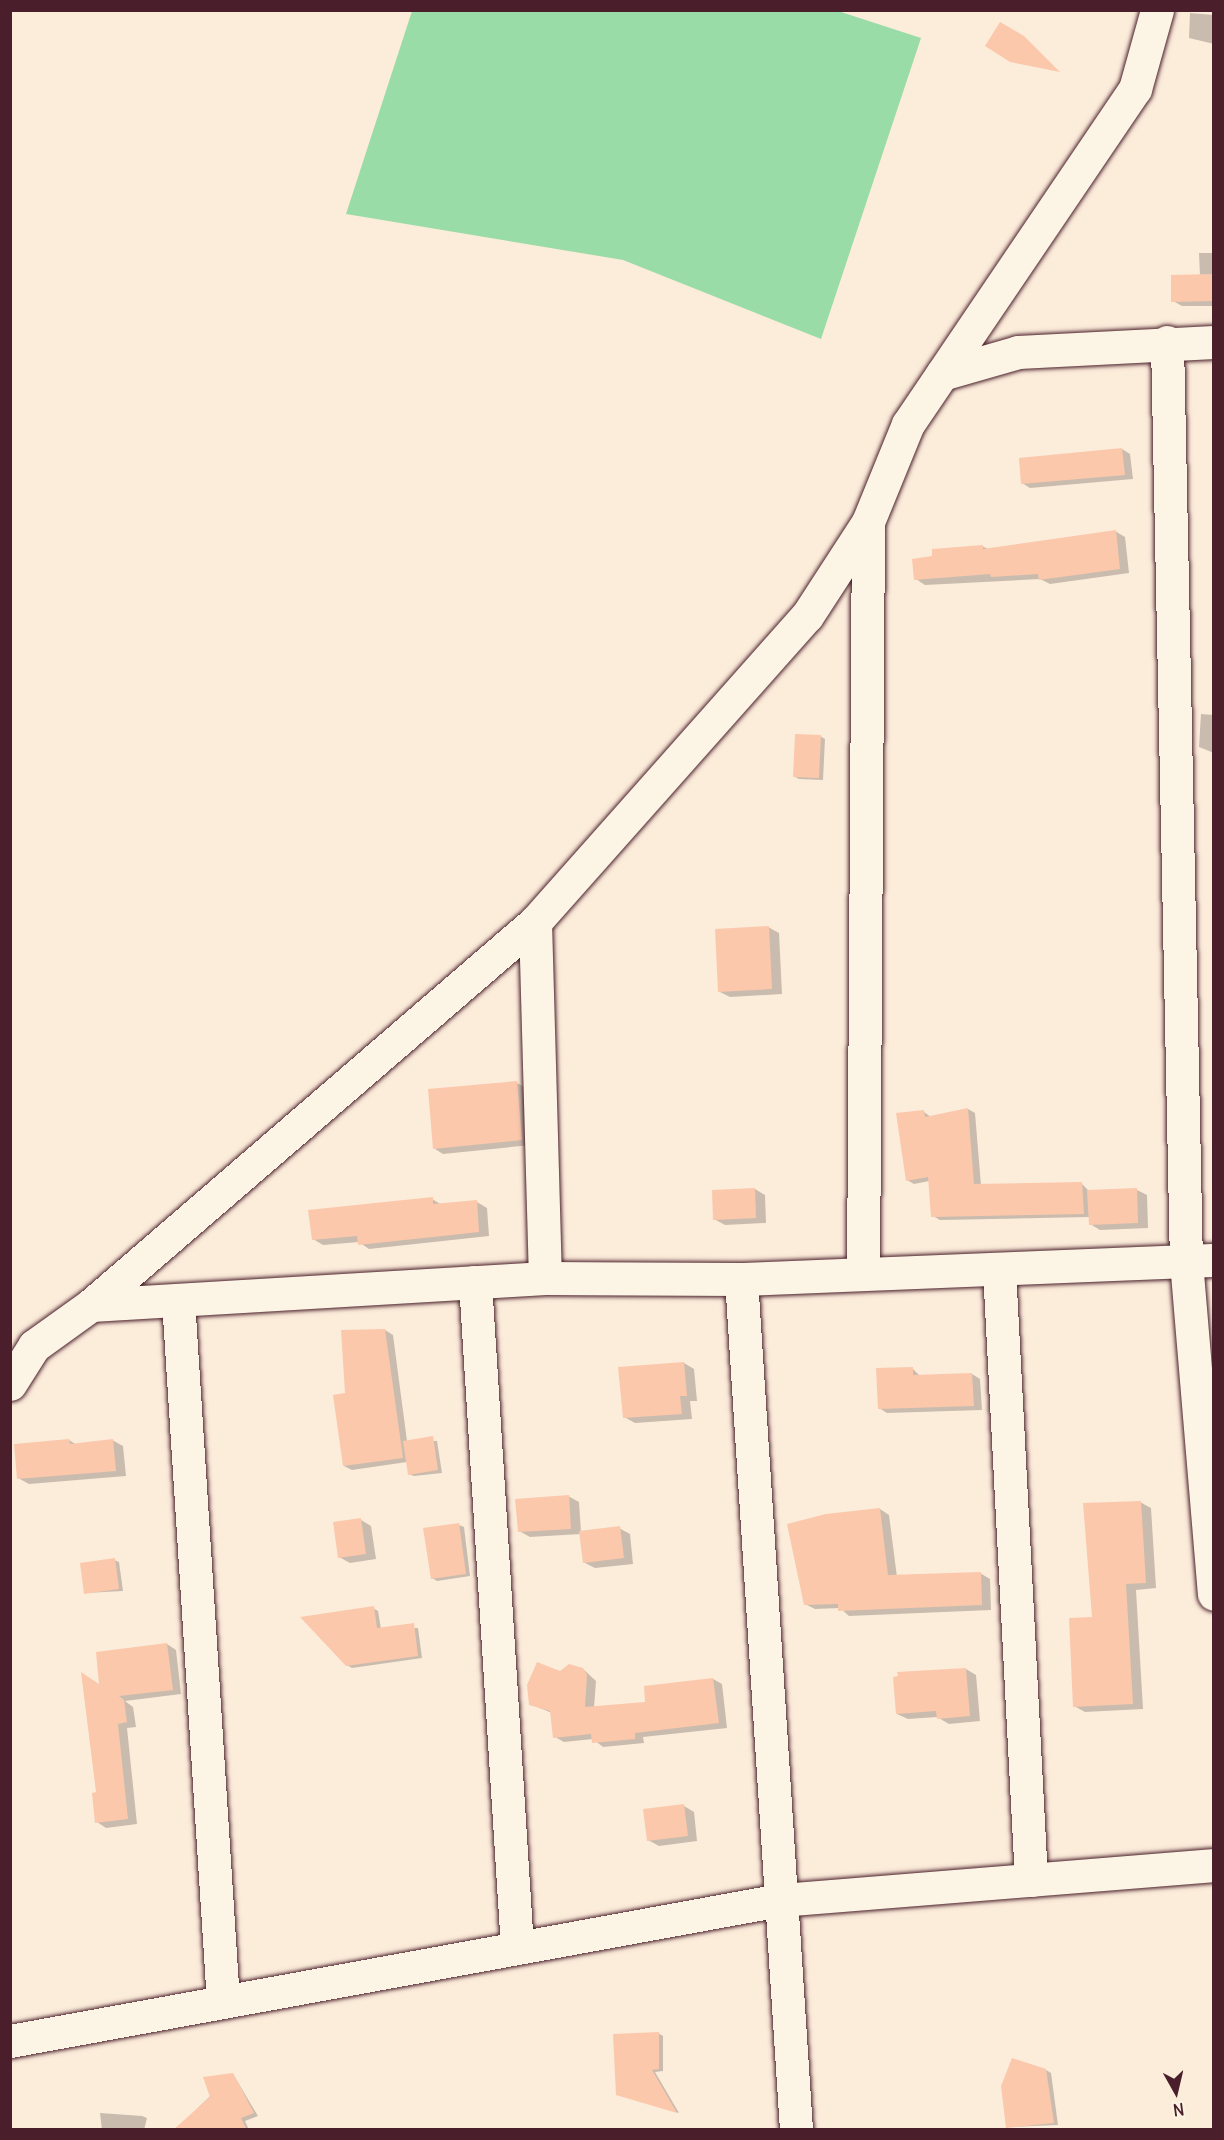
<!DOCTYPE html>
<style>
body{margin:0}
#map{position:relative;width:1224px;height:2140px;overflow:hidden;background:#fcecda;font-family:Delius,sans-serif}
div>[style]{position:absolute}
.green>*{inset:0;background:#9adca7}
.shadow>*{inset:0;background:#0003}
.building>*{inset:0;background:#fbc8ac}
.roads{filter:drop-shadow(0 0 2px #4a1f2b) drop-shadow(0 0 2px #4a1f2b)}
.minor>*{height:33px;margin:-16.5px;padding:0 16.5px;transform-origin:16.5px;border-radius:16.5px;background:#fcf5e5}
span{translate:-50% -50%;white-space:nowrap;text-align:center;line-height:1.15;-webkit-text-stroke:4.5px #fcf5e5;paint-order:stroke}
.frame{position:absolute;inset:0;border:12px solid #4a1f2b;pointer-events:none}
.north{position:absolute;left:1146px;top:2062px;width:60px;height:60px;-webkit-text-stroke:4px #fcf5e5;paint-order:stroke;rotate:172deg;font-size:16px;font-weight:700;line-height:24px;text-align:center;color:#4a1f2b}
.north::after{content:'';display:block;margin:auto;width:21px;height:27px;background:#4a1f2b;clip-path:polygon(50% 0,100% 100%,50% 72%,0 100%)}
</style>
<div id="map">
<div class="green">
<div style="clip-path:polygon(412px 11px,838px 11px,921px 38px,821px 339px,623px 260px,346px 214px)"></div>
</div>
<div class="shadow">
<div style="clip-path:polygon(1190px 13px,1214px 15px,1214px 44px,1189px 38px)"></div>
<div style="clip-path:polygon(1199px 253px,1214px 253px,1214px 306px,1182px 306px,1173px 301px,1200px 276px)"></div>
<div style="clip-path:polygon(1122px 449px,1130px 454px,1133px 479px,1030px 488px,1022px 483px,1021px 459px)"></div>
<div style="clip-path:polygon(1115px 531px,1125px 537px,1129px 573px,1050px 584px,1040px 579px,925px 585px,916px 579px,982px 546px,988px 549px)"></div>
<div style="clip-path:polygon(1201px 714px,1214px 715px,1214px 753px,1199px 747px)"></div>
<div style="clip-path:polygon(820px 736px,825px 739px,823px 780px,799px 779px,795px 777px)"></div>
<div style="clip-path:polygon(768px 927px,779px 933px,782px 994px,730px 997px,720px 992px)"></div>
<div style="clip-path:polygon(517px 1083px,526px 1088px,531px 1145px,443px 1154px,435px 1149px)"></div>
<div style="clip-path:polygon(968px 1109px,975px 1113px,981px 1185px,1082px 1184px,1089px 1191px,1137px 1190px,1147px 1195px,1148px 1228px,1100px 1230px,1090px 1224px,1090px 1217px,940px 1220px,933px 1216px,929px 1181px,914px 1184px,907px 1180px,924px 1112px,931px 1117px)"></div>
<div style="clip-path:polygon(755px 1189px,765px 1195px,766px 1223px,725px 1225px,714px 1219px)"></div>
<div style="clip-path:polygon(432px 1199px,442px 1205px,477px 1202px,487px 1208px,489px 1236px,369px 1249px,359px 1242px,323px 1245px,313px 1239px)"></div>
<div style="clip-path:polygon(385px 1330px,393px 1335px,407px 1441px,437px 1441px,442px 1473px,414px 1476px,409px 1474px,407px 1462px,352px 1470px,344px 1466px,347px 1394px)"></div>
<div style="clip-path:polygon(684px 1363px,694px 1369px,697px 1401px,690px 1401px,692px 1419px,635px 1423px,624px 1417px)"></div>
<div style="clip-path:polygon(913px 1369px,921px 1377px,972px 1374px,980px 1379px,982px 1410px,887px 1413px,879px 1408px)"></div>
<div style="clip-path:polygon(69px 1440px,77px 1445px,112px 1440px,123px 1446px,126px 1476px,29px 1484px,18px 1478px)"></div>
<div style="clip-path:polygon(568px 1496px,579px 1502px,581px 1532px,619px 1528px,630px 1534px,633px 1564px,595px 1568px,585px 1563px,581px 1534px,530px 1537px,519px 1531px)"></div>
<div style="clip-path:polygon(1140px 1502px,1151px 1508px,1156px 1588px,1136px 1590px,1143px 1709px,1085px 1712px,1074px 1706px,1094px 1618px)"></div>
<div style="clip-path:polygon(880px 1509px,889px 1515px,897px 1577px,980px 1573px,990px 1579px,991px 1610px,849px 1616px,840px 1608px,815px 1609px,805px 1604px)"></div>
<div style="clip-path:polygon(361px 1520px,371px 1526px,376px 1559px,350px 1563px,339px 1557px)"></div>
<div style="clip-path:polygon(459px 1525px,464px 1527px,470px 1576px,437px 1581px,432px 1578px)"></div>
<div style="clip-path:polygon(114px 1560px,119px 1562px,123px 1591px,86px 1593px)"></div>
<div style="clip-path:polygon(373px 1608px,378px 1611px,381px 1629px,418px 1628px,422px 1658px,352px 1668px,347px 1665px)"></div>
<div style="clip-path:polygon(167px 1644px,176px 1650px,181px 1694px,125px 1701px,133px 1707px,136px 1727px,127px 1728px,137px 1824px,106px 1828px,97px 1822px,101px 1686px)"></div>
<div style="clip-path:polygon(583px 1669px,596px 1681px,594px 1708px,647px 1703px,713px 1679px,722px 1684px,727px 1728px,643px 1737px,644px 1743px,603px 1747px,593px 1739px,564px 1742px,555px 1737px,552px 1713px,530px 1704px,560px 1673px)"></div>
<div style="clip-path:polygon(966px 1669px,976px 1675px,980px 1721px,949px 1724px,937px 1717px,908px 1719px,897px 1714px)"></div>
<div style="clip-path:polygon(684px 1806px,694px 1812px,697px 1841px,659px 1846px,648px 1840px)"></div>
<div style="clip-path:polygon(658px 2033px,663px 2036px,663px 2071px,655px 2072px,679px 2113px,618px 2094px)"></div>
<div style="clip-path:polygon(1046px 2070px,1051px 2073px,1058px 2125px,1007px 2127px)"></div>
<div style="clip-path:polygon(233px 2074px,258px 2116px,245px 2121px,249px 2130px,175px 2130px)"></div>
<div style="clip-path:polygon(100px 2113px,142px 2116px,147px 2118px,144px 2130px,102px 2130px)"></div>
</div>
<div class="building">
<div style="clip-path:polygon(1000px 22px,1024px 36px,1060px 72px,1010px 62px,985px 46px)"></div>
<div style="clip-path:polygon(1214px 274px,1214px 301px,1171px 302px,1171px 275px)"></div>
<div style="clip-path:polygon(1122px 448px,1125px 475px,1021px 484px,1019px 458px)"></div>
<div style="clip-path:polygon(1116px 530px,1120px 569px,1039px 580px,1038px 574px,991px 577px,990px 574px,914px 580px,912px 559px,932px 556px,932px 549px,983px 545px,983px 549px)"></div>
<div style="clip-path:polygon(795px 734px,821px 735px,819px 778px,793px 777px)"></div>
<div style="clip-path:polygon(769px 926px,772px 989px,718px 992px,715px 929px)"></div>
<div style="clip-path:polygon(517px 1081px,522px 1140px,433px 1149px,428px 1089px)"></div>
<div style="clip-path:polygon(968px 1108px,974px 1184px,1082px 1182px,1084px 1214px,931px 1217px,928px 1177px,906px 1181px,896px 1113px,924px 1110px,925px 1117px)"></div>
<div style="clip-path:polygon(755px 1188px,756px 1218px,713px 1220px,712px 1190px)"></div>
<div style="clip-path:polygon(1137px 1188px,1138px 1223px,1089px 1225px,1087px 1190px)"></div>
<div style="clip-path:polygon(433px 1197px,433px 1204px,477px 1200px,479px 1232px,358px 1245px,357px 1236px,312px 1240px,308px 1210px)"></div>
<div style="clip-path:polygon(385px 1329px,403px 1458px,343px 1466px,333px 1395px,345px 1393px,341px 1330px)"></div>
<div style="clip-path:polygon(684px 1362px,687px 1396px,680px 1396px,682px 1414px,623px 1418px,618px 1367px)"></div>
<div style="clip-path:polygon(913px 1367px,913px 1375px,972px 1373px,974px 1406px,878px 1409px,876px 1368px)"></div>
<div style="clip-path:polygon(433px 1436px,438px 1470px,408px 1475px,403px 1441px)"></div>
<div style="clip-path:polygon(69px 1439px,70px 1444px,113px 1439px,116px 1471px,17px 1479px,14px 1444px)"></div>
<div style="clip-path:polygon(569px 1495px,571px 1529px,518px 1532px,515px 1499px)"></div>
<div style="clip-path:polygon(1141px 1501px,1146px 1583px,1126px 1584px,1133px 1704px,1073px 1707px,1069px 1618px,1092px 1617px,1083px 1503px)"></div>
<div style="clip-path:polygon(880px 1508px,888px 1575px,981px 1572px,982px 1605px,838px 1611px,838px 1604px,804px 1605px,787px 1524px,826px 1514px)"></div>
<div style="clip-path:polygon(361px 1518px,366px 1554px,338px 1558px,333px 1522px)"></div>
<div style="clip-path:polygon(459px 1523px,466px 1574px,431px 1579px,423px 1528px)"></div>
<div style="clip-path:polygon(620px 1526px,624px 1558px,583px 1563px,579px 1531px)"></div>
<div style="clip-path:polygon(115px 1558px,119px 1589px,84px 1594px,80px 1563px)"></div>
<div style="clip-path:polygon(374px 1606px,377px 1628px,414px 1623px,418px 1656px,346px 1666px,300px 1617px)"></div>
<div style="clip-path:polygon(167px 1643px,173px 1690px,119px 1696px,124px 1700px,127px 1722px,118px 1724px,128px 1819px,95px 1823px,92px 1793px,96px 1792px,81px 1672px,99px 1684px,96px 1652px)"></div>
<div style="clip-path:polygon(537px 1662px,560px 1671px,569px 1664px,583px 1668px,587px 1675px,585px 1707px,645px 1702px,644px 1686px,713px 1678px,719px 1723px,635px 1733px,635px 1739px,592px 1743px,591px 1734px,553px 1738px,550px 1711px,529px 1705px,527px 1685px)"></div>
<div style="clip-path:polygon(966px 1668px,970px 1716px,937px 1719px,936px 1711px,896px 1714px,893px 1677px,898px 1676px,897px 1672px)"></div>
<div style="clip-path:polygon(684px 1804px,688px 1836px,647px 1841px,643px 1809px)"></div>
<div style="clip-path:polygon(659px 2032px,659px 2069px,652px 2070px,677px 2113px,616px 2095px,613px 2034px)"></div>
<div style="clip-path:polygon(1012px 2058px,1046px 2069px,1054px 2123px,1006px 2128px,1001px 2086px)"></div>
<div style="clip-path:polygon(233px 2073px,254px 2113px,241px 2118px,247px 2130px,173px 2130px,210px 2097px,203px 2077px)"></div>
</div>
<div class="roads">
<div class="minor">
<div style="left:1167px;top:342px;width:919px;rotate:88.82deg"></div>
<div style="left:1186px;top:1261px;width:334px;rotate:85.2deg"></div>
<div style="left:942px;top:374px;width:79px;rotate:-16.1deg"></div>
<div style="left:1018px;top:352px;width:196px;rotate:-2.9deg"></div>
<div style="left:535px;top:922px;width:356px;rotate:88.4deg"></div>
<div style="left:999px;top:1269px;width:612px;rotate:87deg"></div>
<div style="left:863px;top:1274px;width:752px;rotate:-89.62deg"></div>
<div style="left:741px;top:1279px;width:853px;rotate:86.3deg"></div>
<div style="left:475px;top:1282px;width:667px;rotate:86.39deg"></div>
<div style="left:178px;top:1300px;width:703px;rotate:86.33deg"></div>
<div style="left:91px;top:1305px;width:455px;rotate:-3.4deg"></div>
<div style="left:545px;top:1278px;width:196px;rotate:0.3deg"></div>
<div style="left:741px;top:1279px;width:473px;rotate:-2.3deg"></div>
<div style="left:10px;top:1384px;width:45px;rotate:-57.7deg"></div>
<div style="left:34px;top:1346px;width:70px;rotate:-35.7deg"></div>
<div style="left:91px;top:1305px;width:586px;rotate:-40.78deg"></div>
<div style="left:535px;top:922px;width:409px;rotate:-48.4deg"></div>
<div style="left:807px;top:616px;width:112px;rotate:-57deg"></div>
<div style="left:868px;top:522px;width:106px;rotate:-67.8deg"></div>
<div style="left:908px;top:424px;width:405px;rotate:-55.9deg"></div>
<div style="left:1135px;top:89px;width:82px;rotate:-74.4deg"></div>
<div style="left:10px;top:2041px;width:783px;rotate:-10.38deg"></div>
<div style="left:780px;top:1900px;width:435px;rotate:-4.6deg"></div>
</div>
</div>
<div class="frame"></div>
<div class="north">N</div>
</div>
